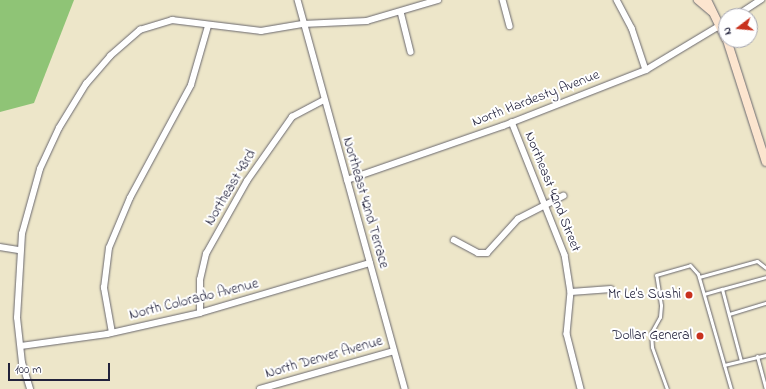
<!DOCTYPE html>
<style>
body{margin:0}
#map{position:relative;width:766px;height:389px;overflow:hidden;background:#ede6c9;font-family:"Indie Flower",sans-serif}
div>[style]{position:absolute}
.green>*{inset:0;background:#8fc476}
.roads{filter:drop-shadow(0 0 1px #69676d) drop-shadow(0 0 1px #69676d)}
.service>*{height:3px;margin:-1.5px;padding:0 1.5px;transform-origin:1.5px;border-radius:1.5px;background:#fff}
.minor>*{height:5.5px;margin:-2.75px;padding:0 2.75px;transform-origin:2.75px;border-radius:2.75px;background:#fff}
.secondary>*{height:8px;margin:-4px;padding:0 4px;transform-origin:4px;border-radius:4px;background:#fce5cf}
.dots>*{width:11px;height:11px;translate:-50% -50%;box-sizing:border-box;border:2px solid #fff;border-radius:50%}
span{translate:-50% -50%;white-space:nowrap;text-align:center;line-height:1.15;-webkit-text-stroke:4px #fff;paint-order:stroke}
.street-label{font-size:14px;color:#22223b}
.poi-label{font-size:14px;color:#22223b}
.right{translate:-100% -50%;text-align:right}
.north{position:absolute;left:718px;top:8px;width:40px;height:40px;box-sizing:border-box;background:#fff;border:1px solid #a7a7b1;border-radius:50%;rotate:254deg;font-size:11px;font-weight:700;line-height:16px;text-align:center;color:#22223b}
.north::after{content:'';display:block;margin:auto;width:14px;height:18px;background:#c8321e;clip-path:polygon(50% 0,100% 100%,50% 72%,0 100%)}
.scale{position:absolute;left:8px;top:363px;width:102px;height:18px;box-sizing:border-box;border:2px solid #22223b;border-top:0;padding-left:5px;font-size:12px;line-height:14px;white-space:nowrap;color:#22223b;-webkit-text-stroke:3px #fff;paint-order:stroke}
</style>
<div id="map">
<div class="green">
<div style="clip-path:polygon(0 0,74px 0,34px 103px,0 112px)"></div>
</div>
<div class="roads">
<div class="service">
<div style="left:699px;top:277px;width:60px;rotate:-15.4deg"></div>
<div style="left:757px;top:261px;width:11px;rotate:38deg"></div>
<div style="left:722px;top:289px;width:46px;rotate:-15.3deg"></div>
<div style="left:704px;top:294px;width:19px;rotate:-16deg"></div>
<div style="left:722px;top:289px;width:74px;rotate:75.2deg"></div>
<div style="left:729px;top:314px;width:39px;rotate:-17deg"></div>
<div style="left:757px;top:356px;width:34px;rotate:75deg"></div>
<div style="left:724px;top:365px;width:43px;rotate:-13.4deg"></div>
<div style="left:667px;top:389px;width:45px;rotate:-109.7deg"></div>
<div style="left:652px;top:347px;width:14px;rotate:-94deg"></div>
<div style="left:651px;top:333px;width:18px;rotate:-61deg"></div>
<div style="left:660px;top:317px;width:12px;rotate:-85deg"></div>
<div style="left:661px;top:305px;width:30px;rotate:-99deg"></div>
<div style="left:656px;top:275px;width:35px;rotate:-16deg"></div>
<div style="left:690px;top:265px;width:12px;rotate:48deg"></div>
<div style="left:698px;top:274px;width:120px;rotate:74deg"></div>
</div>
<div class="minor">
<div style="left:298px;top:0;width:403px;rotate:74.6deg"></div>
<div style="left:503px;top:0;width:27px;rotate:75deg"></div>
<div style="left:617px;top:0;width:32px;rotate:62deg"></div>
<div style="left:632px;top:28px;width:44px;rotate:71.6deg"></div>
<div style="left:401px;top:12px;width:41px;rotate:76deg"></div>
<div style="left:736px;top:16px;width:30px;rotate:-33deg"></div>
<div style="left:512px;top:122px;width:143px;rotate:68.3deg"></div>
<div style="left:565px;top:255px;width:37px;rotate:81deg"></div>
<div style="left:571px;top:292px;width:42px;rotate:95.4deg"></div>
<div style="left:567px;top:334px;width:57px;rotate:75.7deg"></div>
<div style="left:347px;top:180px;width:165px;rotate:-19.1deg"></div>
<div style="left:503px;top:126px;width:154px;rotate:-21.4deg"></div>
<div style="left:646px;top:70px;width:93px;rotate:-31deg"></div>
<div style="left:454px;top:240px;width:27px;rotate:28deg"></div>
<div style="left:478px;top:253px;width:9px"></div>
<div style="left:487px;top:253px;width:46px;rotate:-47.6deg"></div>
<div style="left:518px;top:219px;width:51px;rotate:-27.1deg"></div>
<div style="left:0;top:247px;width:20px;rotate:9deg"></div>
<div style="left:571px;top:292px;width:40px;rotate:-4.3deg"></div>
<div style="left:200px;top:313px;width:33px;rotate:-90deg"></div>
<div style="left:200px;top:280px;width:27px;rotate:-77deg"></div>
<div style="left:206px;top:254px;width:84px;rotate:-60.7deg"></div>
<div style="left:247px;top:181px;width:78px;rotate:-54.9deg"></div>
<div style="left:292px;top:117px;width:36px;rotate:-28deg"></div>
<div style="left:112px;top:333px;width:46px;rotate:-100.1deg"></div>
<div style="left:104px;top:288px;width:40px;rotate:-82.9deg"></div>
<div style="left:109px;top:248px;width:54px;rotate:-67.2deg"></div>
<div style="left:130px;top:198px;width:128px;rotate:-61.6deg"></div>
<div style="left:191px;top:85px;width:61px;rotate:-73.9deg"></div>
<div style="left:21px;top:346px;width:87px;rotate:-7.9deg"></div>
<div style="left:107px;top:334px;width:95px;rotate:-12.7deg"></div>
<div style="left:200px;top:313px;width:177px;rotate:-16.4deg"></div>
<div style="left:30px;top:389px;width:27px;rotate:-107deg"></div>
<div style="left:22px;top:363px;width:45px;rotate:-96.3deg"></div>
<div style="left:17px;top:318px;width:84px;rotate:-86.6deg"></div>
<div style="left:22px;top:234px;width:67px;rotate:-74.5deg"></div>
<div style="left:40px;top:169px;width:45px;rotate:-65.1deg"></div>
<div style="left:59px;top:128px;width:52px;rotate:-58.5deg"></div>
<div style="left:86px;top:84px;width:37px;rotate:-49deg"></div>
<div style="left:110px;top:56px;width:40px;rotate:-41deg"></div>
<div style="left:140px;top:30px;width:34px;rotate:-17deg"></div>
<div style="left:172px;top:20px;width:90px;rotate:7deg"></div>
<div style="left:261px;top:31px;width:43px;rotate:-9.5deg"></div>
<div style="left:303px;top:24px;width:64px;rotate:-2.7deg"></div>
<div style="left:367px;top:21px;width:74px;rotate:-16.5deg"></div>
<div style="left:260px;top:389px;width:139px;rotate:-15.8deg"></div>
</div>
<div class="secondary">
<div style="left:698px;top:0;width:17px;rotate:40deg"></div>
<div style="left:707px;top:0;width:43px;rotate:64deg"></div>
<div style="left:727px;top:40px;width:128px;rotate:72.3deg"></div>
</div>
</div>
<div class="dots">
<div style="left:689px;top:295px;background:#c8321e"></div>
<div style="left:700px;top:336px;background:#c8321e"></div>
</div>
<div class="street-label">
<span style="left:536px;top:99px;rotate:-21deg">North Hardesty Avenue</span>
<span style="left:231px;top:188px;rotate:-59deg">Northeast 43rd</span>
<span style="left:552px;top:192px;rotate:68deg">Northeast 42nd Street</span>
<span style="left:365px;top:203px;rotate:74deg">Northeast 42nd Terrace</span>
<span style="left:194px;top:300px;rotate:-14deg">North Colorado Avenue</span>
<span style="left:324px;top:358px;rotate:-16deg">North Denver Avenue</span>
</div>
<div class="poi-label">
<span class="right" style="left:681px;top:295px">Mr Le's Sushi</span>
<span class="right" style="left:692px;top:336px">Dollar General</span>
</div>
<div class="north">N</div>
<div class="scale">100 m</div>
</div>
